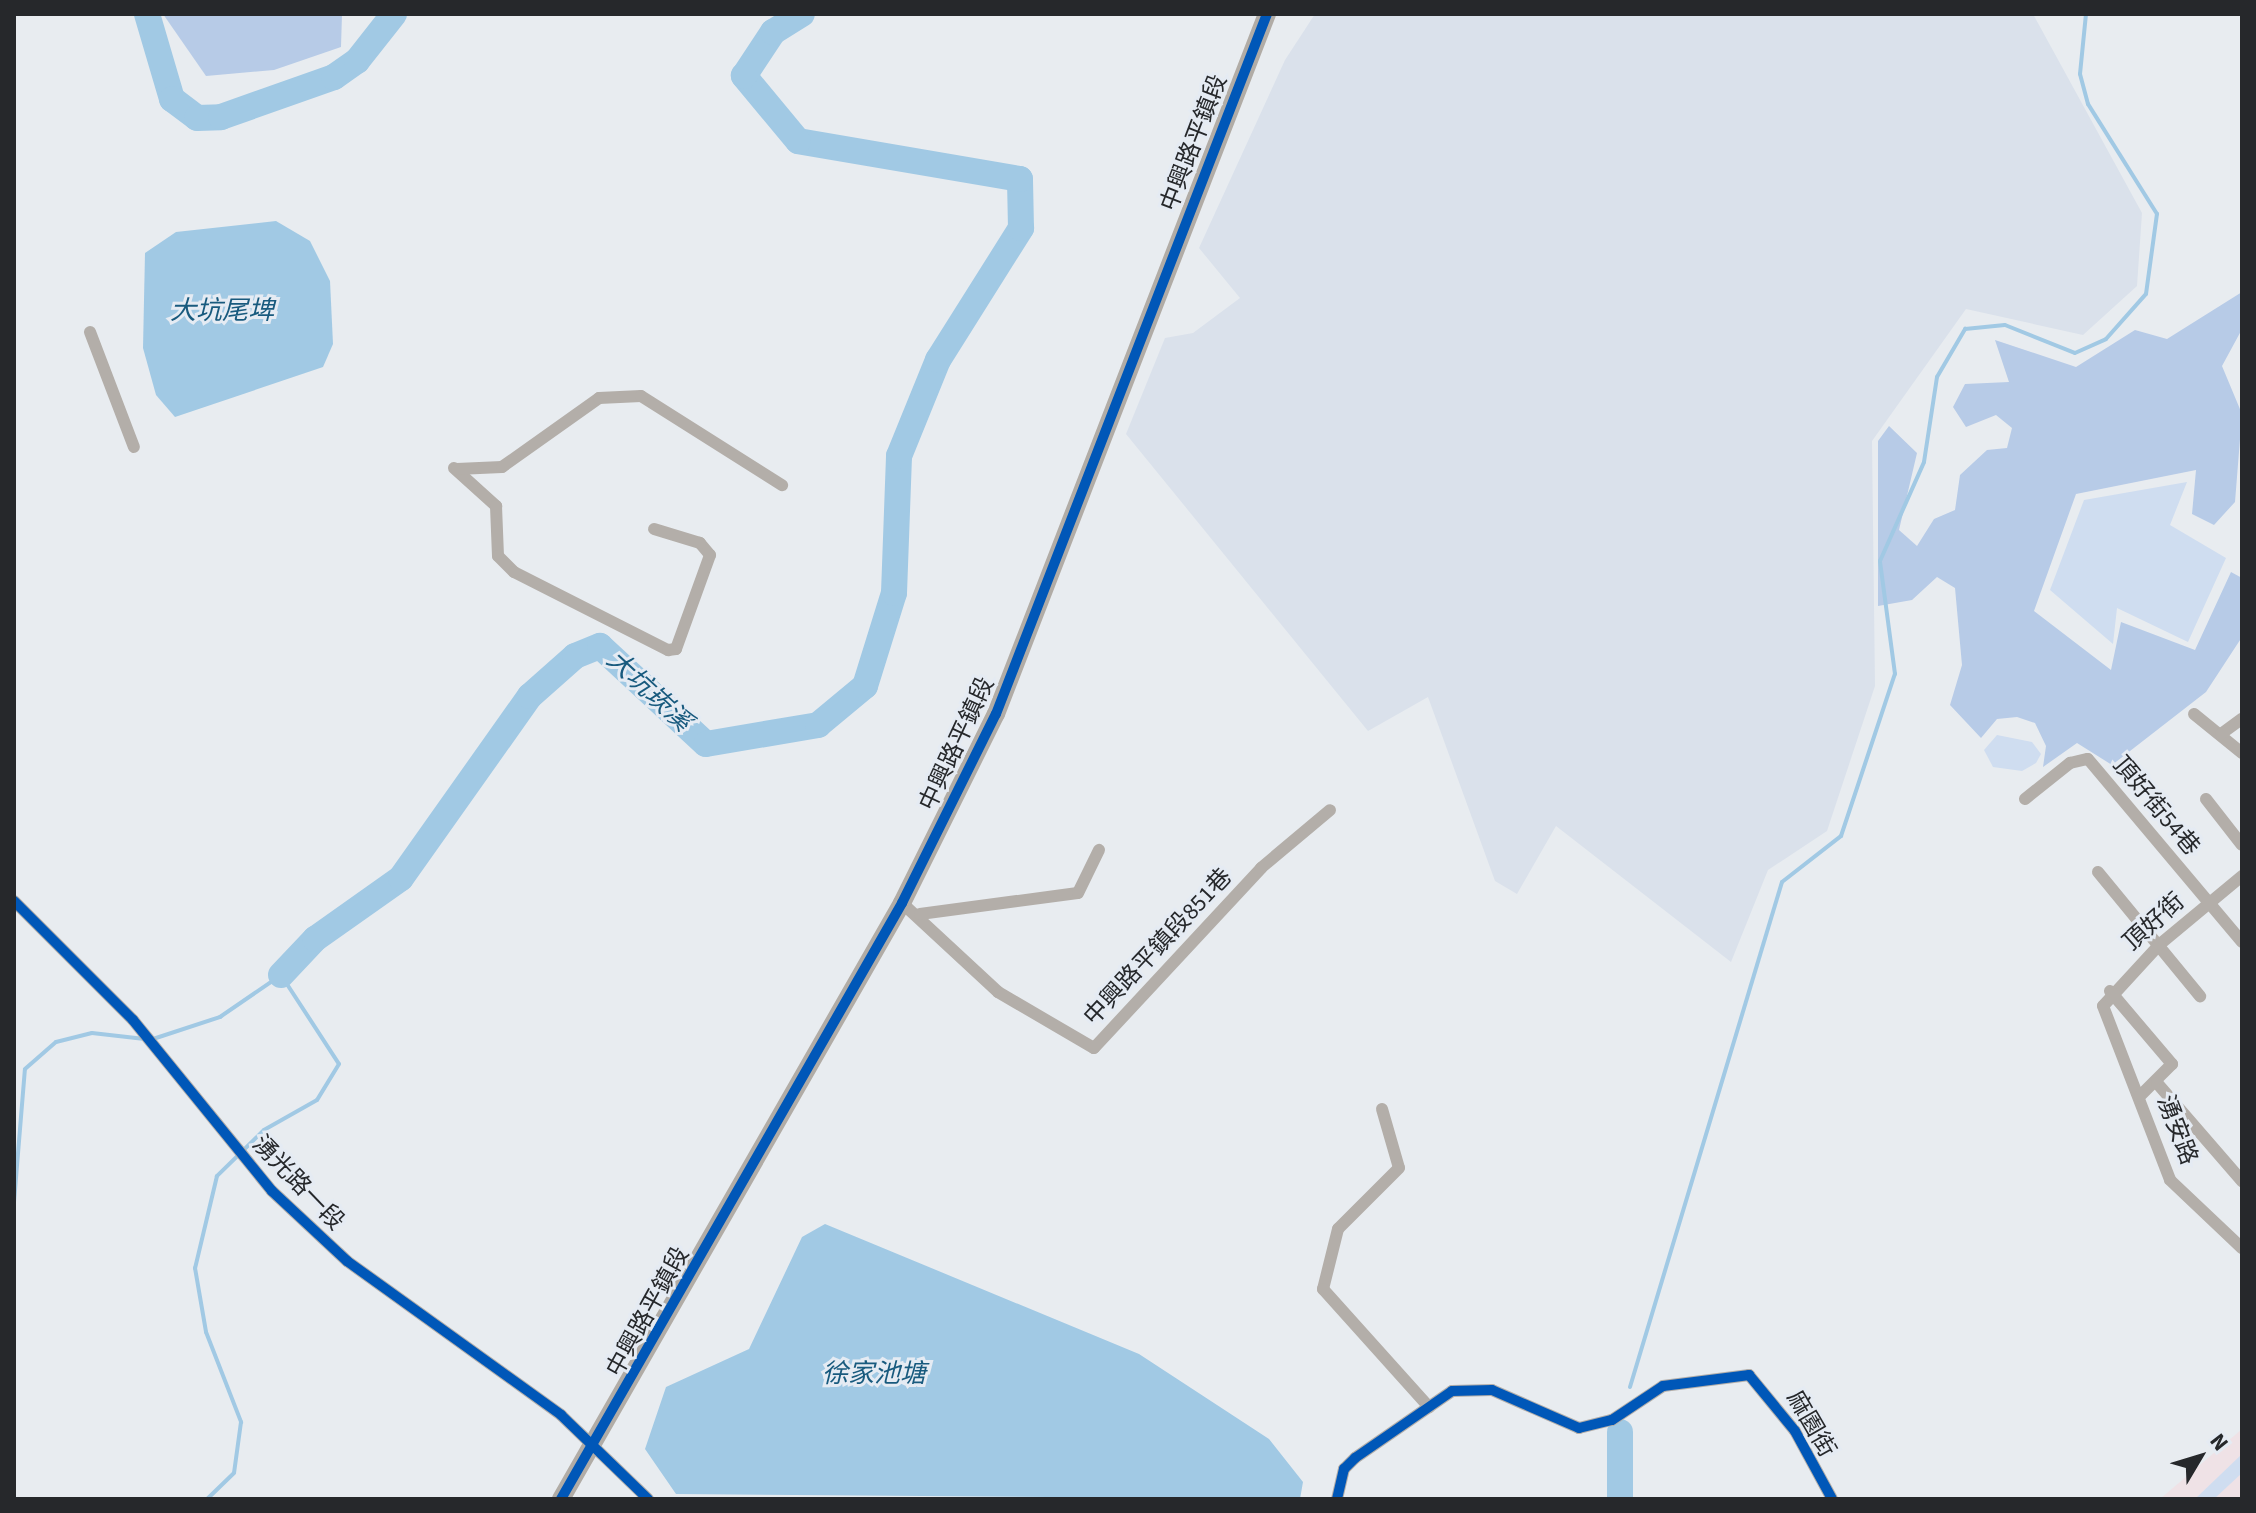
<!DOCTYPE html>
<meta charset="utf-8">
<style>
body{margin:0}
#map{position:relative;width:2256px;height:1513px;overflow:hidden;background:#e8ecf0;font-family:"Source Sans 3","Noto Sans TC",sans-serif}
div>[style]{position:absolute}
.built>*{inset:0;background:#dae1eb}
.education>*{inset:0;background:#efe2e6}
.green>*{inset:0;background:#cfddf0}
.forest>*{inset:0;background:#b7cbe7}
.water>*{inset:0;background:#a1c9e4}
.stream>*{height:4px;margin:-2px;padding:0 2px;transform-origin:2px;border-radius:2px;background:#a1c9e4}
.river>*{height:26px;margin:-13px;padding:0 13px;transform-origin:13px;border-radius:13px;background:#a1c9e4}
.street>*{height:12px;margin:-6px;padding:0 6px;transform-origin:6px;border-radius:6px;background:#b3aea9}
.secondary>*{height:18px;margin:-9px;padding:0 9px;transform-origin:9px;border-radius:9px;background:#b1aca6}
.cycleway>*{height:10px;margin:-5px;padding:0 5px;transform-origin:5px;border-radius:5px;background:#0057b8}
span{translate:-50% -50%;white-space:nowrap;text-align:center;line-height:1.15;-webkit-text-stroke:6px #e5ebf3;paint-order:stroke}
.street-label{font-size:24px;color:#26282b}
.water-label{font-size:26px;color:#185a7e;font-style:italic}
.frame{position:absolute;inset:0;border:16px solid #26282b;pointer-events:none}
.north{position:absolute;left:2160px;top:1417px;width:80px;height:80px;-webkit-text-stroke:6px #e5ebf3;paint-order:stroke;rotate:52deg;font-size:22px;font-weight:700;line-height:32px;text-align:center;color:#26282b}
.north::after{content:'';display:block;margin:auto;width:28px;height:36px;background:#26282b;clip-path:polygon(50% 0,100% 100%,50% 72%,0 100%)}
</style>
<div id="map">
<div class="built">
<div style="clip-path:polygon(1315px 14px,2033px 14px,2142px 213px,2137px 286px,2083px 335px,1966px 309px,1872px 441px,1875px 686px,1827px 831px,1768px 870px,1731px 962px,1556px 826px,1517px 894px,1495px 881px,1428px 697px,1368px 731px,1126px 434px,1165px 338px,1193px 333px,1240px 298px,1199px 248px,1285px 60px)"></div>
</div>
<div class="education">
<div style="clip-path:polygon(2242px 1429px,2242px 1499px,2160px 1499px)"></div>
</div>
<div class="green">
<div style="clip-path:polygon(2187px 482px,2170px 525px,2226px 558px,2188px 642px,2117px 608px,2113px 644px,2050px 590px,2084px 500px)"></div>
<div style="clip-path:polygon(1997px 735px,2032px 742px,2041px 754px,2036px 763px,2022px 771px,1993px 767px,1984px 750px)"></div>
<div style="clip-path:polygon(2242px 1454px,2242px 1473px,2214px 1499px,2195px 1499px)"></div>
</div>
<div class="forest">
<div style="clip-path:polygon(163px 14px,342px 14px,341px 47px,274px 70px,206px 76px)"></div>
<div style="clip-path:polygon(2242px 292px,2241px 331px,2222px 366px,2242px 414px,2235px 502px,2214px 525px,2192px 514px,2196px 470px,2076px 494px,2034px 611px,2111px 670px,2121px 622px,2195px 650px,2231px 572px,2242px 578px,2242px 637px,2206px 692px,2112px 765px,2077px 743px,2043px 767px,2046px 746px,2035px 723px,2017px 717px,1997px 719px,1981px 738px,1950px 705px,1962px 665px,1955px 588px,1937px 577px,1912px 600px,1878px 606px,1878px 441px,1889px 426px,1917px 453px,1899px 530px,1917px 546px,1934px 519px,1955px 510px,1960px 475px,1987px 450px,2007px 448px,2012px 428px,1996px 415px,1966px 427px,1953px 407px,1965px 384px,2009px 382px,1995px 340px,2076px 367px,2135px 330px,2167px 339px)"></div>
</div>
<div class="water">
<div style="clip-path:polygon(276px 221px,310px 241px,330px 281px,333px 344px,323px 367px,175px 417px,156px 395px,143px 348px,145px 253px,176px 232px)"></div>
<div style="clip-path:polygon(825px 1224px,1139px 1354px,1269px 1439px,1303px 1482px,1300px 1499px,676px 1494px,645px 1449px,666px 1387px,749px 1349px,802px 1237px)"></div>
</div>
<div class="stream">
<div style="left:153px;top:1039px;width:71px;rotate:-18.2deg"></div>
<div style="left:220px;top:1017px;width:74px;rotate:-34.5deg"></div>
<div style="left:281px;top:975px;width:106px;rotate:56.9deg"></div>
<div style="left:339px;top:1064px;width:42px;rotate:121.4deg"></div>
<div style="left:317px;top:1100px;width:61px;rotate:150.5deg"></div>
<div style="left:264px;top:1130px;width:66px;rotate:135.6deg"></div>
<div style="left:217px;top:1176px;width:95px;rotate:103.4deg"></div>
<div style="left:195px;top:1268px;width:65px;rotate:80.2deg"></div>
<div style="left:206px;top:1332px;width:97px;rotate:68.7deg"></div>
<div style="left:241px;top:1422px;width:51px;rotate:97.8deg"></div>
<div style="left:234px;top:1473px;width:37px;rotate:136deg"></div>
<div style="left:14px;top:1202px;width:133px;rotate:-85.3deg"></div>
<div style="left:25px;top:1069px;width:41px;rotate:-41.1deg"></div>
<div style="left:56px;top:1042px;width:37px;rotate:-14deg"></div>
<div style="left:92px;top:1033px;width:53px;rotate:6.5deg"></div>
<div style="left:1630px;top:1387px;width:527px;rotate:-73.25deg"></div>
<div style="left:1782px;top:882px;width:75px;rotate:-37.9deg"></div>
<div style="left:1841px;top:836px;width:171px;rotate:-71.6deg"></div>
<div style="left:1895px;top:674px;width:114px;rotate:-97.6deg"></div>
<div style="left:1880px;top:561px;width:108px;rotate:-66deg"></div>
<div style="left:1924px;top:462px;width:86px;rotate:-81.3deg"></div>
<div style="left:1937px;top:377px;width:56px;rotate:-59.7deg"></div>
<div style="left:1965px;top:329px;width:40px;rotate:-5.7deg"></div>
<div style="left:2005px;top:325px;width:75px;rotate:21.8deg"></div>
<div style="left:2075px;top:353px;width:34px;rotate:-24deg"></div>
<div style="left:2106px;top:339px;width:60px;rotate:-48.4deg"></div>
<div style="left:2146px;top:294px;width:81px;rotate:-82.2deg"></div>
<div style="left:2157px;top:214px;width:130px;rotate:-122.1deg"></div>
<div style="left:2088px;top:104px;width:31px;rotate:-105deg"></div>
<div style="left:2080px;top:74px;width:60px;rotate:-84.3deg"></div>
</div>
<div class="river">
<div style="left:147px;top:14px;width:89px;rotate:73.6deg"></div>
<div style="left:172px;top:99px;width:31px;rotate:37deg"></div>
<div style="left:197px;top:118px;width:24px;rotate:-2deg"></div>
<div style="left:221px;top:117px;width:120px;rotate:-19.5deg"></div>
<div style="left:334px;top:77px;width:28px;rotate:-35deg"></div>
<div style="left:357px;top:61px;width:60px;rotate:-51.8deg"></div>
<div style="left:281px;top:975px;width:50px;rotate:-46.6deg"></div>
<div style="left:315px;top:939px;width:105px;rotate:-35.3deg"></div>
<div style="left:401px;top:878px;width:223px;rotate:-54.7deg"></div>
<div style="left:530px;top:696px;width:60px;rotate:-41.6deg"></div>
<div style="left:575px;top:656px;width:27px;rotate:-22deg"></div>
<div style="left:600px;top:646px;width:144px;rotate:42.8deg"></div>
<div style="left:706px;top:744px;width:114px;rotate:-9.6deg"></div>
<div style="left:818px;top:725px;width:61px;rotate:-39.7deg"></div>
<div style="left:865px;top:686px;width:97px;rotate:-72.7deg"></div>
<div style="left:894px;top:593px;width:137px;rotate:-87.9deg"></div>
<div style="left:899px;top:456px;width:104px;rotate:-67.9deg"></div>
<div style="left:938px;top:360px;width:156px;rotate:-57.8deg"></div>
<div style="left:1021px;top:228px;width:49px;rotate:-91.2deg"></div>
<div style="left:1020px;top:179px;width:225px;rotate:-170.3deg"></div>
<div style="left:798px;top:141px;width:85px;rotate:-129.7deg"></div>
<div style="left:744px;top:76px;width:53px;rotate:-56.6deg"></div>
<div style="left:773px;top:32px;width:34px;rotate:-32deg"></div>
<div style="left:1620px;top:1499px;width:67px;rotate:-90deg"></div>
</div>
<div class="street">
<div style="left:90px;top:332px;width:123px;rotate:69.1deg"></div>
<div style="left:454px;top:468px;width:57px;rotate:42.1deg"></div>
<div style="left:496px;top:506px;width:50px;rotate:87.7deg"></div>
<div style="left:498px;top:556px;width:23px;rotate:45deg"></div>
<div style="left:514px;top:572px;width:173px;rotate:26.9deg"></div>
<div style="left:668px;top:650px;width:8px;rotate:-7deg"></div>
<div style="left:676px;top:649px;width:100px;rotate:-70.1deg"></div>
<div style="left:710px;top:555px;width:16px;rotate:-130deg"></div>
<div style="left:700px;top:543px;width:48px;rotate:-163.1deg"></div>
<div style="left:457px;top:469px;width:45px;rotate:-2.5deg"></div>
<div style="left:502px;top:467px;width:119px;rotate:-35.4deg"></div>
<div style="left:599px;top:398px;width:42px;rotate:-2.7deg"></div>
<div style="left:641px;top:396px;width:167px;rotate:32.3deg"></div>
<div style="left:2194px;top:714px;width:62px;rotate:39.1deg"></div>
<div style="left:2221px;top:734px;width:26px;rotate:-36deg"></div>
<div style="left:2025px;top:799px;width:58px;rotate:-38.7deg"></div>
<div style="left:2070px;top:763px;width:18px;rotate:-13deg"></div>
<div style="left:2088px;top:759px;width:239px;rotate:49.9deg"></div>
<div style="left:2206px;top:799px;width:58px;rotate:52deg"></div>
<div style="left:2098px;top:872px;width:161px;rotate:50.6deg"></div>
<div style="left:2242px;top:876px;width:107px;rotate:140.3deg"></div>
<div style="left:2160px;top:944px;width:84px;rotate:132.6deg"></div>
<div style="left:2103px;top:1006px;width:186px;rotate:68.9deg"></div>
<div style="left:2170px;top:1180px;width:99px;rotate:43.4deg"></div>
<div style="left:14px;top:901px;width:168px;rotate:45deg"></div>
<div style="left:133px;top:1020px;width:220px;rotate:50.9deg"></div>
<div style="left:272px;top:1191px;width:103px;rotate:43deg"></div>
<div style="left:347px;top:1261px;width:264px;rotate:35.7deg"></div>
<div style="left:561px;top:1415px;width:121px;rotate:44deg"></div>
<div style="left:902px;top:903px;width:131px;rotate:42.8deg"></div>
<div style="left:998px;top:992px;width:111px;rotate:30.3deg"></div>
<div style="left:1094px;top:1048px;width:246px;rotate:-47.1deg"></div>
<div style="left:1261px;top:868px;width:90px;rotate:-40deg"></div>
<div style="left:920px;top:914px;width:159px;rotate:-7.6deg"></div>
<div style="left:1078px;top:893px;width:48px;rotate:-64deg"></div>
<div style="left:2110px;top:991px;width:96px;rotate:49.7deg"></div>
<div style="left:2172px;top:1064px;width:45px;rotate:135deg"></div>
<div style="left:2157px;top:1083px;width:130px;rotate:49.1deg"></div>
<div style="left:1382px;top:1109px;width:61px;rotate:73.9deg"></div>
<div style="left:1399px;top:1168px;width:86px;rotate:135deg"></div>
<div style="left:1338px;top:1229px;width:62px;rotate:104deg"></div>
<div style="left:1323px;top:1289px;width:159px;rotate:48.1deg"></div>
<div style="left:1337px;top:1499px;width:31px;rotate:-77deg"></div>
<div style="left:1344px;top:1469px;width:16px;rotate:-45deg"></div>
<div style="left:1355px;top:1458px;width:118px;rotate:-34.6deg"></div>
<div style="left:1452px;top:1391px;width:40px;rotate:-1.4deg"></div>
<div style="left:1492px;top:1390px;width:95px;rotate:23.6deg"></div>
<div style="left:1579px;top:1428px;width:34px;rotate:-14deg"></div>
<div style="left:1612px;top:1420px;width:61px;rotate:-33.7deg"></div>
<div style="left:1663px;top:1386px;width:87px;rotate:-7.3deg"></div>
<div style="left:1749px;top:1375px;width:72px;rotate:50.6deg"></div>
<div style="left:1795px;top:1431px;width:77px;rotate:61.4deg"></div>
</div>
<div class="secondary">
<div style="left:561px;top:1499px;width:687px;rotate:-60.22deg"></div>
<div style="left:902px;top:903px;width:211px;rotate:-63.6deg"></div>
<div style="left:996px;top:714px;width:751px;rotate:-68.84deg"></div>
</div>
<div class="cycleway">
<div style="left:14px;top:901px;width:168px;rotate:45deg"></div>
<div style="left:133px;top:1020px;width:220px;rotate:50.9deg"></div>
<div style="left:272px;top:1191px;width:103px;rotate:43deg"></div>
<div style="left:347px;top:1261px;width:264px;rotate:35.7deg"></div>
<div style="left:561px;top:1415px;width:121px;rotate:44deg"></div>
<div style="left:561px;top:1499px;width:687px;rotate:-60.22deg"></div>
<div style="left:902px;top:903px;width:211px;rotate:-63.6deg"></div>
<div style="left:996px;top:714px;width:751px;rotate:-68.84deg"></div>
<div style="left:1337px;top:1499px;width:31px;rotate:-77deg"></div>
<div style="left:1344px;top:1469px;width:16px;rotate:-45deg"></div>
<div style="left:1355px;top:1458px;width:118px;rotate:-34.6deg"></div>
<div style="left:1452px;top:1391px;width:40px;rotate:-1.4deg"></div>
<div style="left:1492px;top:1390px;width:95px;rotate:23.6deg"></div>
<div style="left:1579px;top:1428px;width:34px;rotate:-14deg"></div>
<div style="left:1612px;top:1420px;width:61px;rotate:-33.7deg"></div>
<div style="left:1663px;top:1386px;width:87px;rotate:-7.3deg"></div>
<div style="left:1749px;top:1375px;width:72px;rotate:50.6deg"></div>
<div style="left:1795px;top:1431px;width:77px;rotate:61.4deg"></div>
</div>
<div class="street-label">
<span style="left:1194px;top:143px;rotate:-69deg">中興路平鎮段</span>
<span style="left:957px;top:744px;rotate:-65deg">中興路平鎮段</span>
<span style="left:2156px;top:806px;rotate:50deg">頂好街54巷</span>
<span style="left:2154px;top:922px;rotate:-42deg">頂好街</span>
<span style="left:1158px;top:947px;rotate:-47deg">中興路平鎮段851巷</span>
<span style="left:2177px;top:1130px;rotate:69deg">湧安路</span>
<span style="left:298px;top:1183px;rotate:46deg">湧光路一段</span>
<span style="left:648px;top:1312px;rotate:-61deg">中興路平鎮段</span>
<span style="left:1811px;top:1424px;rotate:60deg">麻園街</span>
</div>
<div class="water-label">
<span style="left:222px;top:311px">大坑尾埤</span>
<span style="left:649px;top:691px;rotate:43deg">大坑崁溪</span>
<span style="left:874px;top:1374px">徐家池塘</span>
</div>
<div class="frame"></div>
<div class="north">N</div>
</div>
